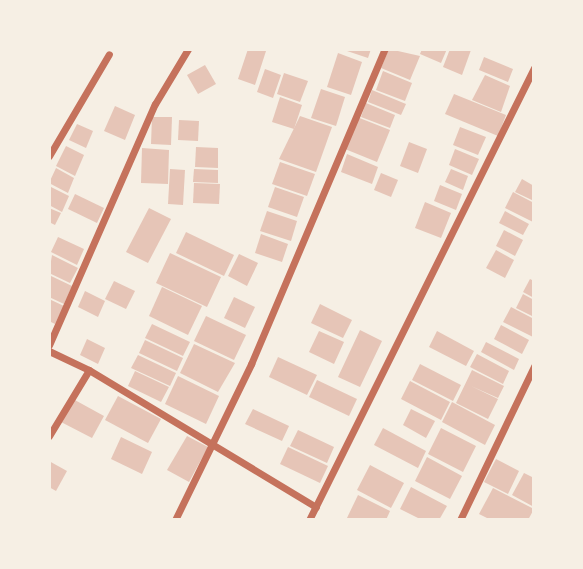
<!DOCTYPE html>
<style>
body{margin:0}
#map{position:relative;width:583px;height:569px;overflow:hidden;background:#f6efe4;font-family:"Archivo Narrow",sans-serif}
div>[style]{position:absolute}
.building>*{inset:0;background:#e6c5b7}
.minor>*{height:7px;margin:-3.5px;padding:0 3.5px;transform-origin:3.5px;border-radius:3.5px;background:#c5725c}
span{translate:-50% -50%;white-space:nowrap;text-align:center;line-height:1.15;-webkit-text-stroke:6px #f6efe4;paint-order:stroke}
.frame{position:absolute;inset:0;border:51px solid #f6efe4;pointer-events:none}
</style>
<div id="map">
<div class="building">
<div style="clip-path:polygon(248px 49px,266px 51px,255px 85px,238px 79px)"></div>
<div style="clip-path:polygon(341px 49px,371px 49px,368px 58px)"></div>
<div style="clip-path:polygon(389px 49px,420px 56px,410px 80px,381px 68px)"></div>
<div style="clip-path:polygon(422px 49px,447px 49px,441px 63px,420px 54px)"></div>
<div style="clip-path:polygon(450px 49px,471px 50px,462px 75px,443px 67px)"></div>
<div style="clip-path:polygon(338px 53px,362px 62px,351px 95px,327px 87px)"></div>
<div style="clip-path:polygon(484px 57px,513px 69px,508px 82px,479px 70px)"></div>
<div style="clip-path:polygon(205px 65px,216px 84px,198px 94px,187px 75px)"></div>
<div style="clip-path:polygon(265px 69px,281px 75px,273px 98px,257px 92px)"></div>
<div style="clip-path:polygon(383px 71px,412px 83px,405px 101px,376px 90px)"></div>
<div style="clip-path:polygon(284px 73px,308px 81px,300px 102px,277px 94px)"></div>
<div style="clip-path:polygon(485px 75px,510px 86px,501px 112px,472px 100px)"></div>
<div style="clip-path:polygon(321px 89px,345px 97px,336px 126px,311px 118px)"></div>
<div style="clip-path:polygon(372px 90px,406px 104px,401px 115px,368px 102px)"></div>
<div style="clip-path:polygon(454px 94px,506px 115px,498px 136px,445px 114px)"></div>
<div style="clip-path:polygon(280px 97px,302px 105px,294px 129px,272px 122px)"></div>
<div style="clip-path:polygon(366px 103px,395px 115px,390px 128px,361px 117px)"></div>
<div style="clip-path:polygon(115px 106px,135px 115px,125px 140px,104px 131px)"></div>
<div style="clip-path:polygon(300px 116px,332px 127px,316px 172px,279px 159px)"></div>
<div style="clip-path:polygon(152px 117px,172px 117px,171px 145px,151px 144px)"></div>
<div style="clip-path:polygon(357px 117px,390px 130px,377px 162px,345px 149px)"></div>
<div style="clip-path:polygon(179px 120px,199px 121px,198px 141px,178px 140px)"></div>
<div style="clip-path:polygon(77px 124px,93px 131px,86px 148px,69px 140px)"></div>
<div style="clip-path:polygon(460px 127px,486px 137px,478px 155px,453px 145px)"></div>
<div style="clip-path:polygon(409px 142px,427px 149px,418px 173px,400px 166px)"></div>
<div style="clip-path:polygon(66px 146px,84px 155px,75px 176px,56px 166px)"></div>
<div style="clip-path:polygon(196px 147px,218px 148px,218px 168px,195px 167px)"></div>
<div style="clip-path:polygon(142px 148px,169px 150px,168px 184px,141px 183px)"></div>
<div style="clip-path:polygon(455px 149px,479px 159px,472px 175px,449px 165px)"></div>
<div style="clip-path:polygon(347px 154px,378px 167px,372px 184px,341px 172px)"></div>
<div style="clip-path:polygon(280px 162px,315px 174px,307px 196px,272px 184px)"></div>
<div style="clip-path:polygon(56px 168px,74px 178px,68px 193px,49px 183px)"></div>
<div style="clip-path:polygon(170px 169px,185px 170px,183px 205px,168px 204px)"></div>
<div style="clip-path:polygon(194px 169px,218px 170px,218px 183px,193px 182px)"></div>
<div style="clip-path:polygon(451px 169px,468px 176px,463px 190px,445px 182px)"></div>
<div style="clip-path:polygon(381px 173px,398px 180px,391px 197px,374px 190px)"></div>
<div style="clip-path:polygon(522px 179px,534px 186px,534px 201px,515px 192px)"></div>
<div style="clip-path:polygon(194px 183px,220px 184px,219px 204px,193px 203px)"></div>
<div style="clip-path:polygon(440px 185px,462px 194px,456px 210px,434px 201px)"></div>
<div style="clip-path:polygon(49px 186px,69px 196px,62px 212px,49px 205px)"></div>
<div style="clip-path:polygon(275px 187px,304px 197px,297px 217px,268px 207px)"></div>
<div style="clip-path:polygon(513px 192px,534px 203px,533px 222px,505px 208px)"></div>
<div style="clip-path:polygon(75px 194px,104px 208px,97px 223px,68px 209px)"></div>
<div style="clip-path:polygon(425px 202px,451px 213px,441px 238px,415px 228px)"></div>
<div style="clip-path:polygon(49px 208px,61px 213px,55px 225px,49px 222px)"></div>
<div style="clip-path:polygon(149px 208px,171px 219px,148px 263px,126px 252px)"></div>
<div style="clip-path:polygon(267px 211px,297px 221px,291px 241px,260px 231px)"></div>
<div style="clip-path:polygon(505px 211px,529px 224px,523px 235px,499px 223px)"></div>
<div style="clip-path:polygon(504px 230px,523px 240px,515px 256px,496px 246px)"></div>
<div style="clip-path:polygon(186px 232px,234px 255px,224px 276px,176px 253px)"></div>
<div style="clip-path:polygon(261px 234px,288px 244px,282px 262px,255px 253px)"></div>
<div style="clip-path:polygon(58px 237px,84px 249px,77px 265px,51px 252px)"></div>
<div style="clip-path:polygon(496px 250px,514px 260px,505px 278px,486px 268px)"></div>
<div style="clip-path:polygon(170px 253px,221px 277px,207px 307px,156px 283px)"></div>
<div style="clip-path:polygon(239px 254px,258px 263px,247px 286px,228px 276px)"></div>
<div style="clip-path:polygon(52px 255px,78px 268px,70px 283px,49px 273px)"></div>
<div style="clip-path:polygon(49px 275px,72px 286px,64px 304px,49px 297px)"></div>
<div style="clip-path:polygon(530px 279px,534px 281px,534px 298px,523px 292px)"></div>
<div style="clip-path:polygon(114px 281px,135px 291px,126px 309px,105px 299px)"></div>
<div style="clip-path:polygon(162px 287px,202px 306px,188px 335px,149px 316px)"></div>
<div style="clip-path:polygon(85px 291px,105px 301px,98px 317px,78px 307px)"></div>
<div style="clip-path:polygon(523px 294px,534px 300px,534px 317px,516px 308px)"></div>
<div style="clip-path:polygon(234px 297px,255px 307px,245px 328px,224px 318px)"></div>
<div style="clip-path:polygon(49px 299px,64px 306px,55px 324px,49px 321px)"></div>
<div style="clip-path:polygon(320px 304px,352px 320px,343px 338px,311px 323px)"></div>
<div style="clip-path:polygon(511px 307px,534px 319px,533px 337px,503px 322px)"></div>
<div style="clip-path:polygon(206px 316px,246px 335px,234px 360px,194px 341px)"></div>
<div style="clip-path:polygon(152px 324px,190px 342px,183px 356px,145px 338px)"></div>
<div style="clip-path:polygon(501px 325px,529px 340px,522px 354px,494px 339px)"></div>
<div style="clip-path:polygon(360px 330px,382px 341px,360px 387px,338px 377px)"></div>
<div style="clip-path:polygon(319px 331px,344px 342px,334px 364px,309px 352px)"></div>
<div style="clip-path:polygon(437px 331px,474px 351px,466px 366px,429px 347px)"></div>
<div style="clip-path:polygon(87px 339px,105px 348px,98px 364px,80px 355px)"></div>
<div style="clip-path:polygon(145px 340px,183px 358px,177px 371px,139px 353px)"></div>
<div style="clip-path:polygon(486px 342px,519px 359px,514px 370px,481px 352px)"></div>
<div style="clip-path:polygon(194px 344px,235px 363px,218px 392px,180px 373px)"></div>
<div style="clip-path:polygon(477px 354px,509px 371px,503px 384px,470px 367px)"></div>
<div style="clip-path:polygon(138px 355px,176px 373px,170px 386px,131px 368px)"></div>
<div style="clip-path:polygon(278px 357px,317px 375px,307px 395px,269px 377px)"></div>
<div style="clip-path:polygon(420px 364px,461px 385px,453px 401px,412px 380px)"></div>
<div style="clip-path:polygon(472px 370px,504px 386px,498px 398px,471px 386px,498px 399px,488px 419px,456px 403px)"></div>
<div style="clip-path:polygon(135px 371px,169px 387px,161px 402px,128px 386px)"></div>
<div style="clip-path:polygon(178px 376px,219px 396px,206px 424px,165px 404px)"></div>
<div style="clip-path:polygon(317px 380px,357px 399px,349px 416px,309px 397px)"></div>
<div style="clip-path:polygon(410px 381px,450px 402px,441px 420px,401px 399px)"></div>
<div style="clip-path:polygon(118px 396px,161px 419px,148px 443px,105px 420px)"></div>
<div style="clip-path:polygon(73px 399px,104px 416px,92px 438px,61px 422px)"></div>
<div style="clip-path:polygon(452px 402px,495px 425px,485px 445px,442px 422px)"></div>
<div style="clip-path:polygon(253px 409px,289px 426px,282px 441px,245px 424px)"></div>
<div style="clip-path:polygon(411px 409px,435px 421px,426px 438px,403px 425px)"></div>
<div style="clip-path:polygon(383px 428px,426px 451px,418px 468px,374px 445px)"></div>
<div style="clip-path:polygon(441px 428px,476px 446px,463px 472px,428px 454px)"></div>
<div style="clip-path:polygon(298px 430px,334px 447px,327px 463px,290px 446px)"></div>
<div style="clip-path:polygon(187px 436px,208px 447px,189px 482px,167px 470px)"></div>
<div style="clip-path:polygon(121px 437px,152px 452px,142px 474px,111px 459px)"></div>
<div style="clip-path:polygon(288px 447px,328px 466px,320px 483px,280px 464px)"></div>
<div style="clip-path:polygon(427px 457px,462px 476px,450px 499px,415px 481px)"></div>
<div style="clip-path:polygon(496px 459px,519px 471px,508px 494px,484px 482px)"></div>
<div style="clip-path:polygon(49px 461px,67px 471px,56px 491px,49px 487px)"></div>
<div style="clip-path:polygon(370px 465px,404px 483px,391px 508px,357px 490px)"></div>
<div style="clip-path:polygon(524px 473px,534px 478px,534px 507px,512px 495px)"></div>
<div style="clip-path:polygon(411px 487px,447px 506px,439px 520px,422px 520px,400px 509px)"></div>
<div style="clip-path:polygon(493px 488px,534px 509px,528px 520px,491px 520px,479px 514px)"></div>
<div style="clip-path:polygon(358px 495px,390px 511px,386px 520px,346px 520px)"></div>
</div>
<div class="minor">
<div style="left:49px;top:156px;width:118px;rotate:-59.5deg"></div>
<div style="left:49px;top:345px;width:263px;rotate:-66.3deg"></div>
<div style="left:155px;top:104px;width:64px;rotate:-59deg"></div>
<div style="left:49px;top:351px;width:44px;rotate:25.4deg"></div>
<div style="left:49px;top:436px;width:77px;rotate:-58.8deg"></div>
<div style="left:89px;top:370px;width:265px;rotate:31.1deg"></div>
<div style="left:175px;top:520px;width:174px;rotate:-64deg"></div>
<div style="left:251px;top:364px;width:342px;rotate:-67deg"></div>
<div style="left:309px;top:520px;width:505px;rotate:-63.54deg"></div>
<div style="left:460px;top:520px;width:171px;rotate:-64.3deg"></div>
</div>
<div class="frame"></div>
</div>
